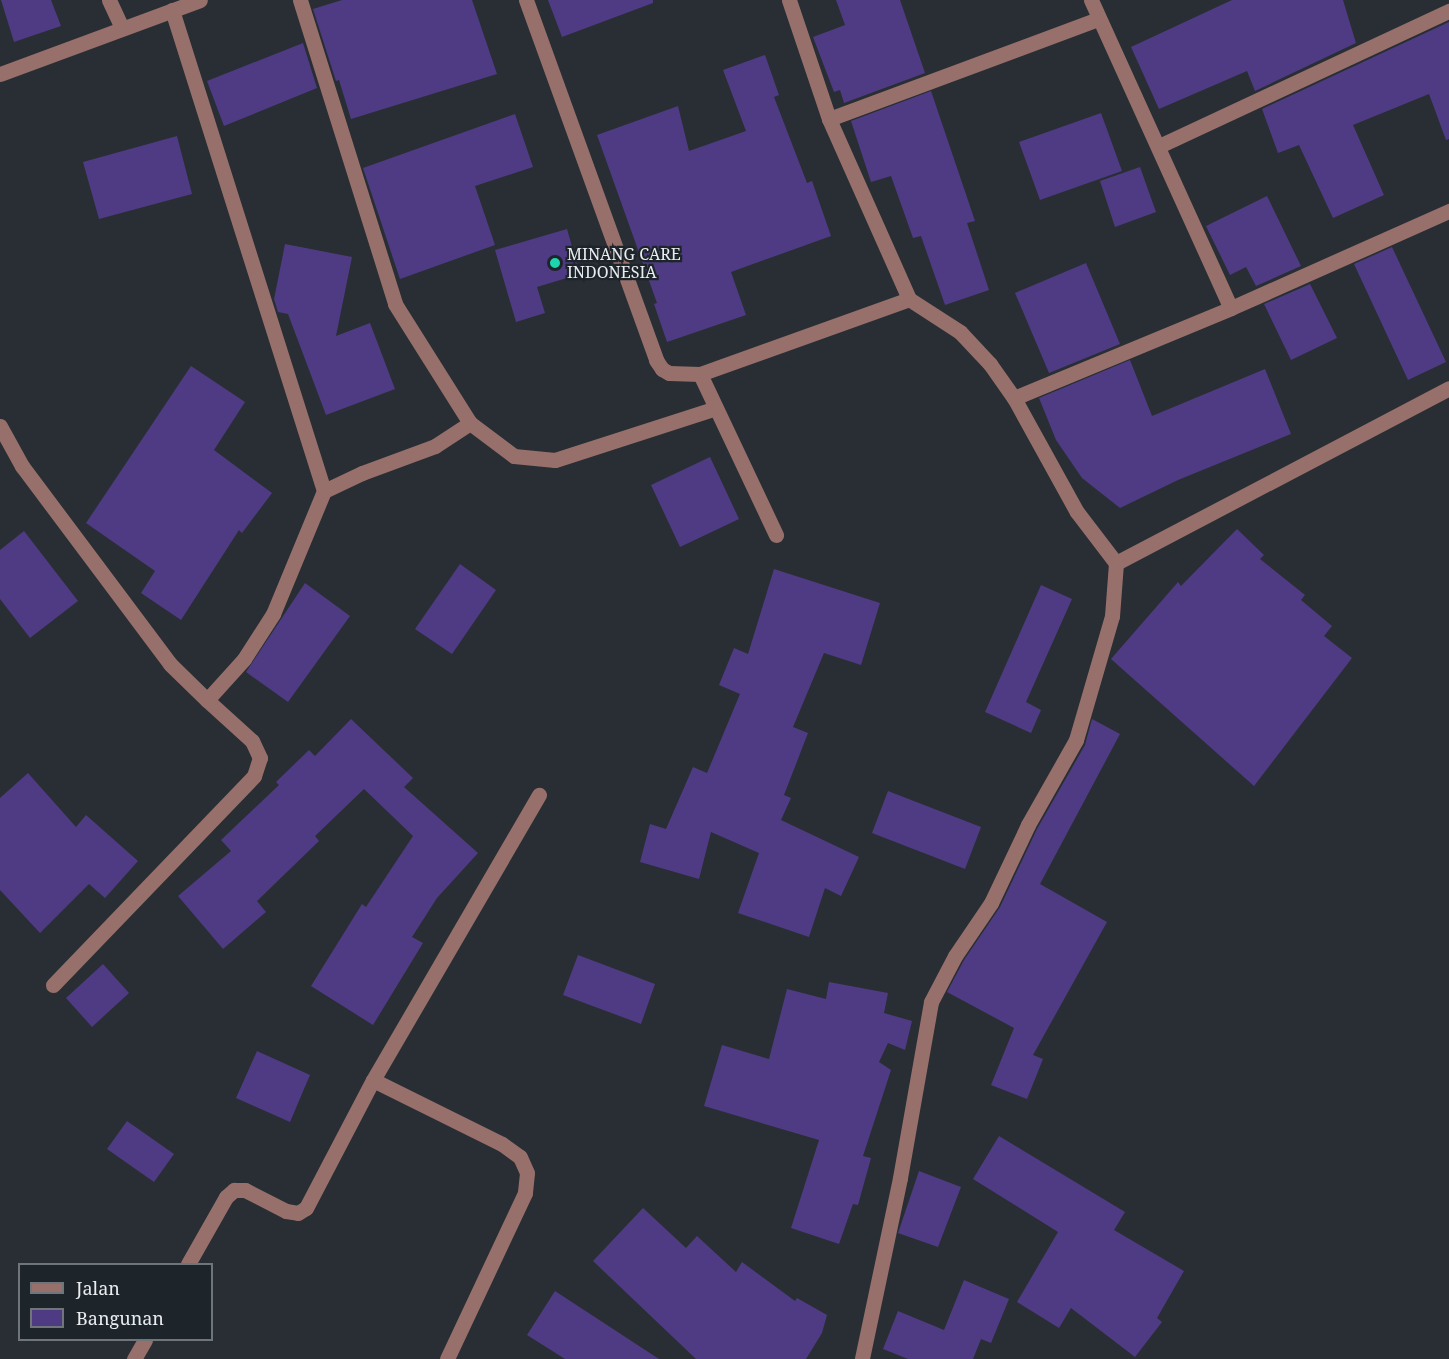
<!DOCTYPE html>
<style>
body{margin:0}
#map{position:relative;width:1449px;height:1359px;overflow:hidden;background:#282e34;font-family:"Noto Serif",serif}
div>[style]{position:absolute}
.building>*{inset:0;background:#4f3b83}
.minor>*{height:15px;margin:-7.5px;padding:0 7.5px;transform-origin:7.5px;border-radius:7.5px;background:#98706b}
.dots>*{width:16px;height:16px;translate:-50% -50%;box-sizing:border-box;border:3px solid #1e252a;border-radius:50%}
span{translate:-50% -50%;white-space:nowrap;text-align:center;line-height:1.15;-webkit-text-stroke:4.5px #1e252a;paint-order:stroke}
.poi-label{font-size:16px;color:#e9edf1}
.left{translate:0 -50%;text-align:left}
.legend{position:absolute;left:18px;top:1263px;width:195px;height:78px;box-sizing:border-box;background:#1e252a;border:2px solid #6f757a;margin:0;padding:8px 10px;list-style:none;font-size:18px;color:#e9edf1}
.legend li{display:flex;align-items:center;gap:12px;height:30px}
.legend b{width:30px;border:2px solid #6f757a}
</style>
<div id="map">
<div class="building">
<div style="clip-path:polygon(1px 0,51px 0,61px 26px,14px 42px)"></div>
<div style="clip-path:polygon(342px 0,472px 0,497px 74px,351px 119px,339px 80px,336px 81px,313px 9px)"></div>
<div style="clip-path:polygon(548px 0,653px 0,653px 3px,562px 37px)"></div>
<div style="clip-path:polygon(836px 0,900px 0,925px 73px,844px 103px,840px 90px,834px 92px,813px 37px,845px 25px)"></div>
<div style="clip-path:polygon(1232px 0,1343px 0,1356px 43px,1255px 91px,1247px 71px,1159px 109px,1131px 47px)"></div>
<div style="clip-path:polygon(1449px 22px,1449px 139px,1446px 140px,1429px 94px,1353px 125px,1384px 195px,1333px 218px,1299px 145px,1278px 153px,1262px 109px)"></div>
<div style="clip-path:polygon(303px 43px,317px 88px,224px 126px,207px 81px)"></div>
<div style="clip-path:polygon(765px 55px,779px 95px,774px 97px,807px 183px,812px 181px,831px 236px,731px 272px,746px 315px,667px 342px,654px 304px,657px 303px,597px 135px,678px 106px,689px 151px,746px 131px,723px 70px)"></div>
<div style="clip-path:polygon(931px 91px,975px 221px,967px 223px,989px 290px,945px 305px,921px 236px,913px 238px,891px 176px,871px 182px,851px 121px)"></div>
<div style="clip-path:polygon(1101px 113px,1122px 171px,1040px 200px,1019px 142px)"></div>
<div style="clip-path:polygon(515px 114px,533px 167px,475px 186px,495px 245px,400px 279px,363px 168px)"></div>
<div style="clip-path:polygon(177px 136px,192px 194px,99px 219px,83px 162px)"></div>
<div style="clip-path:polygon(1140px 167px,1156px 212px,1115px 227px,1100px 181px)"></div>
<div style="clip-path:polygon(1267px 196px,1301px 266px,1256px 286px,1246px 267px,1230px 275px,1206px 226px)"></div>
<div style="clip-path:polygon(567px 229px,580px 274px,537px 287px,545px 313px,516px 322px,495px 250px)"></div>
<div style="clip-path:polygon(285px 244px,352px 257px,336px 336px,370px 323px,395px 389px,326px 415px,288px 314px,278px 312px,274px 299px)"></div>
<div style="clip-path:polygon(1392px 247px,1446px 362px,1408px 380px,1354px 264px)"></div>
<div style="clip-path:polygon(1086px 263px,1120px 344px,1049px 373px,1015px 293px)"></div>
<div style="clip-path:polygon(1310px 284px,1337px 338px,1291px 360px,1264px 304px)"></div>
<div style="clip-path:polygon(1130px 360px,1152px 416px,1265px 369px,1291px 434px,1178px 480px,1120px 508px,1082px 478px,1056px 440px,1039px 398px)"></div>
<div style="clip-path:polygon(191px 366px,245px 402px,214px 450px,272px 493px,242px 533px,239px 530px,181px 620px,141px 593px,155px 571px,86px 523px)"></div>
<div style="clip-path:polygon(710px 457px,739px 519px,680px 547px,651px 485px)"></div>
<div style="clip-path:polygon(1237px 529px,1264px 555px,1260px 559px,1305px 595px,1301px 600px,1332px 626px,1324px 636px,1352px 658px,1254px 786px,1111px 659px,1178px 582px,1181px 586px)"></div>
<div style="clip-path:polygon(24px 531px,78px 601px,30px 638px,0 599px,0 550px)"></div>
<div style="clip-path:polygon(460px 564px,496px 590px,452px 654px,415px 629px)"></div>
<div style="clip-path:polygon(774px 569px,880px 603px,861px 665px,824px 653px,793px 727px,808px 733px,784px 795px,791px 798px,781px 820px,859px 857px,841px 896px,825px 888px,809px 937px,738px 913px,759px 853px,711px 832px,699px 879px,640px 862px,650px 824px,666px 829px,693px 767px,707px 773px,740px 694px,719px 685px,734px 648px,748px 654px)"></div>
<div style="clip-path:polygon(305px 583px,350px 616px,288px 702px,246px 672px)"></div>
<div style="clip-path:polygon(1041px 585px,1072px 599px,1026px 702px,1041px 710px,1031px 733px,985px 712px)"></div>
<div style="clip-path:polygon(351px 719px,413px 778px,404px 787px,478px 853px,437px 898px,412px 937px,423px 943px,373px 1025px,311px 986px,362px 904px,366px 907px,413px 836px,364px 789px,315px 836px,319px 841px,257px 901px,266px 912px,223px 949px,178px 896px,231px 851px,221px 840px,279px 785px,276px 782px,309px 750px,315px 756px)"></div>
<div style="clip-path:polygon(1092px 719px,1120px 734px,1040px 884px,1107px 922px,1033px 1055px,1043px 1059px,1027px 1099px,991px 1085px,1014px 1028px,947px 992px,964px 960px,1000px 907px,1037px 829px,1085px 745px)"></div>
<div style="clip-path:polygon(28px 773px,76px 827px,86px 815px,138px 861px,105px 898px,89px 884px,40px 933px,0 890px,0 798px)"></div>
<div style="clip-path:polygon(888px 791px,981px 827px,965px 869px,872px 833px)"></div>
<div style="clip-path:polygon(578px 955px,655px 984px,641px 1024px,563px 995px)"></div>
<div style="clip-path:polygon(103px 964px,129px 993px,92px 1027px,66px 998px)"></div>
<div style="clip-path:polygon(829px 982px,888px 993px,884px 1013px,912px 1021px,905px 1050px,888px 1043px,879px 1062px,891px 1070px,863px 1156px,871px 1158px,858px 1205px,853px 1204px,839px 1244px,791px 1228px,819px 1140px,704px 1106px,722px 1045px,769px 1059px,787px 989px,826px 999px)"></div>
<div style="clip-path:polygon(257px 1051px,310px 1075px,290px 1122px,236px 1098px)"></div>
<div style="clip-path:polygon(127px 1121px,174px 1154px,154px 1182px,107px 1149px)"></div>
<div style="clip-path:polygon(999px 1136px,1125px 1212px,1114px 1230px,1184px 1271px,1157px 1318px,1162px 1322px,1135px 1357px,1071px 1308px,1059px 1328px,1017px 1302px,1058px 1232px,973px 1179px)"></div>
<div style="clip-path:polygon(919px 1171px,961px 1187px,938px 1247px,898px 1233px)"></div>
<div style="clip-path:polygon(643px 1208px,686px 1248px,697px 1236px,736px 1272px,742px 1262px,795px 1301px,797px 1298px,827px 1315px,822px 1333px,806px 1359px,696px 1359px,593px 1261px)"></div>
<div style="clip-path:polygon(964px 1280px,1009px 1299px,991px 1343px,981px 1339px,973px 1359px,908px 1359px,883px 1349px,898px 1311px,944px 1330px)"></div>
<div style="clip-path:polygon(555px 1291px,659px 1359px,565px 1359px,527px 1335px)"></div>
</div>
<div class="minor">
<div style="left:109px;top:0;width:31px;rotate:65deg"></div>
<div style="left:300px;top:0;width:318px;rotate:72.6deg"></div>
<div style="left:395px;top:304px;width:141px;rotate:57.8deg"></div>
<div style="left:470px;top:423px;width:55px;rotate:36.9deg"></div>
<div style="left:514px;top:456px;width:41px;rotate:5.6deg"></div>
<div style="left:555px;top:460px;width:169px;rotate:-17.9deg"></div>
<div style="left:526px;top:0;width:383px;rotate:70.1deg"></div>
<div style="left:656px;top:360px;width:11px;rotate:56deg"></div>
<div style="left:662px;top:369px;width:8px;rotate:30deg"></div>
<div style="left:669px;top:373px;width:31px;rotate:2deg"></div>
<div style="left:700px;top:374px;width:222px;rotate:-19.7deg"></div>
<div style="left:789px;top:0;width:126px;rotate:71.4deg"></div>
<div style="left:829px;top:119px;width:197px;rotate:66deg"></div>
<div style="left:909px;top:299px;width:61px;rotate:32.9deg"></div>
<div style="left:960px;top:332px;width:44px;rotate:46.8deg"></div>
<div style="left:990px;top:364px;width:42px;rotate:54.8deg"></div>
<div style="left:1014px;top:398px;width:130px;rotate:61.1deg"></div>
<div style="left:1077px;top:512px;width:64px;rotate:52.6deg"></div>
<div style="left:1116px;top:563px;width:53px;rotate:94.3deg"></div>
<div style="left:1112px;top:616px;width:129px;rotate:106.2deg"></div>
<div style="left:1076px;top:740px;width:98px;rotate:119.5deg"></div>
<div style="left:1028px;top:825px;width:86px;rotate:115.4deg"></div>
<div style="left:991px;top:903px;width:64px;rotate:124.2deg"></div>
<div style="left:955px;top:956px;width:52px;rotate:117.6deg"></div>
<div style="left:931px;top:1002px;width:179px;rotate:100deg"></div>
<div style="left:900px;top:1178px;width:185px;rotate:101.9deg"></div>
<div style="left:1091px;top:0;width:338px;rotate:65.6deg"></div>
<div style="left:172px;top:10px;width:504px;rotate:72.46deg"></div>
<div style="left:0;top:74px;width:213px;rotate:-20.3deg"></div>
<div style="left:829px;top:119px;width:287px;rotate:-20.4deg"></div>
<div style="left:1159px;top:146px;width:320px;rotate:-25deg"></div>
<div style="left:700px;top:374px;width:178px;rotate:64.7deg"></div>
<div style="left:1014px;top:398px;width:235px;rotate:-22.5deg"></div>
<div style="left:1231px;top:308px;width:239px;rotate:-24deg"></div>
<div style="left:0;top:426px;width:46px;rotate:61.2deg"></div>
<div style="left:22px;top:466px;width:247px;rotate:53.2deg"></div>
<div style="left:170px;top:664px;width:52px;rotate:44.2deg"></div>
<div style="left:207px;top:700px;width:55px;rotate:-47.9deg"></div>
<div style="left:244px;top:659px;width:54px;rotate:-57.2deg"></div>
<div style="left:273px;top:614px;width:133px;rotate:-67.5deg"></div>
<div style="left:324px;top:491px;width:42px;rotate:-25.3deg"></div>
<div style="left:362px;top:473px;width:78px;rotate:-20.3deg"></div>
<div style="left:435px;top:446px;width:42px;rotate:-33.3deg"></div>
<div style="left:1116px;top:563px;width:376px;rotate:-27.7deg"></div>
<div style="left:53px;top:985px;width:290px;rotate:-46.1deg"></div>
<div style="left:254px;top:776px;width:19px;rotate:-72deg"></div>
<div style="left:260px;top:758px;width:19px;rotate:-115deg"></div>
<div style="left:252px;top:741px;width:61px;rotate:-137.7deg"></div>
<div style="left:373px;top:1080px;width:144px;rotate:26.4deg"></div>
<div style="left:502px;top:1144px;width:22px;rotate:36deg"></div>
<div style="left:520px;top:1157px;width:17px;rotate:66deg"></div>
<div style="left:527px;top:1173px;width:20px;rotate:96deg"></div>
<div style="left:525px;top:1193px;width:183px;rotate:115.2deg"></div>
<div style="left:188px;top:1264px;width:77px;rotate:-60.4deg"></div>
<div style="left:226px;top:1197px;width:11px;rotate:-41deg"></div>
<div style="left:234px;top:1190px;width:11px"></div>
<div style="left:245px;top:1190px;width:46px;rotate:27.1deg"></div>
<div style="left:286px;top:1211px;width:12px;rotate:9deg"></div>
<div style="left:298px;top:1213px;width:9px;rotate:-32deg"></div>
<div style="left:306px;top:1208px;width:144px;rotate:-62.4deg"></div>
<div style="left:373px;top:1080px;width:330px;rotate:-59.8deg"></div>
<div style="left:134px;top:1359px;width:22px;rotate:-60deg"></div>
</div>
<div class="dots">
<div style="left:555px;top:263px;background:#1fd5b0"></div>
</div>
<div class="poi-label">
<span class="left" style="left:567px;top:263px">MINANG CARE<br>INDONESIA</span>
</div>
<ul class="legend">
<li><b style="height:8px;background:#98706b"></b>Jalan</li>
<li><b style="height:16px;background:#4f3b83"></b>Bangunan</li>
</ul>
</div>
